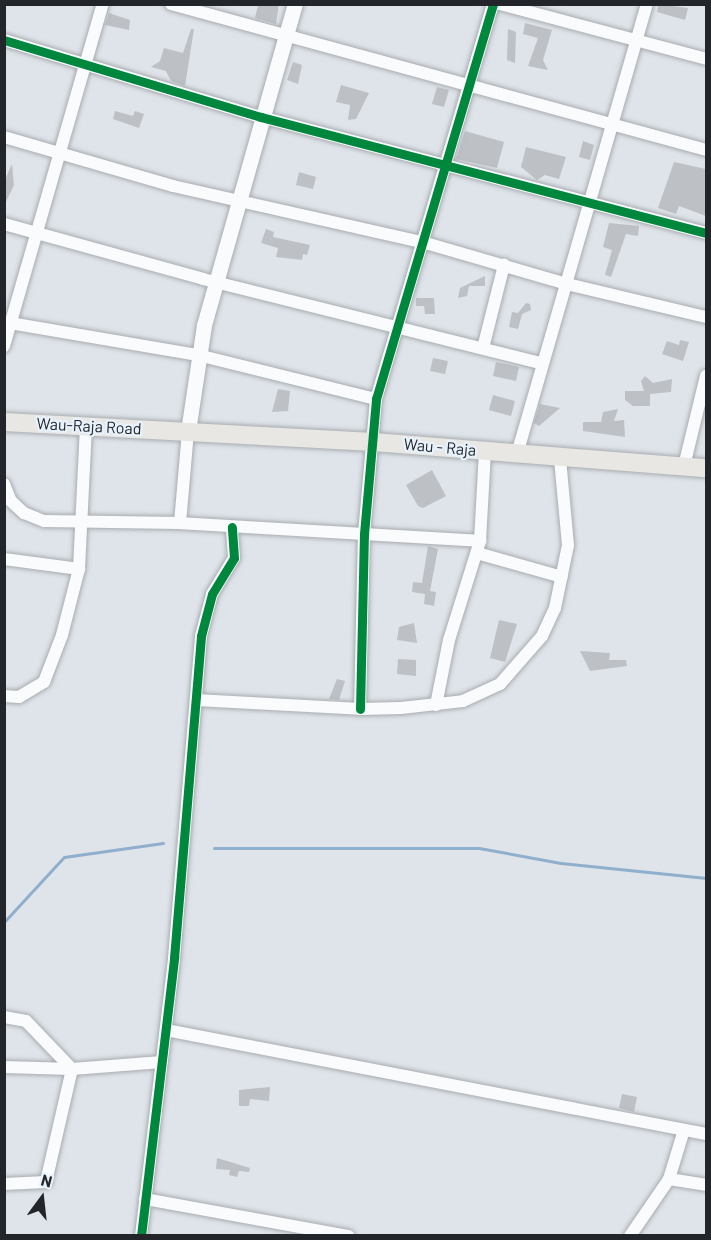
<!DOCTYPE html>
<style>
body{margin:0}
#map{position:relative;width:711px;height:1240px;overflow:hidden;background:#dfe4ea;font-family:Barlow,sans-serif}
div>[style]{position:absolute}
.stream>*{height:3px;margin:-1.5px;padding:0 1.5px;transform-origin:1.5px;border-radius:1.5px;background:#90afcd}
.building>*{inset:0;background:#bdc1c6}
.roads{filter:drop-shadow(0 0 2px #a8acb0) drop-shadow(0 0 2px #a8acb0)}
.minor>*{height:12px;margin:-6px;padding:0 6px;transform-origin:6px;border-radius:6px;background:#fafbfc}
.tertiary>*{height:15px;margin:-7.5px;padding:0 7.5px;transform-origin:7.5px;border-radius:7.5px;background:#fafbfc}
.primary>*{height:18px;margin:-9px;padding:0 9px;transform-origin:9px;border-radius:9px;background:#e8e7e4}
.cycleway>*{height:9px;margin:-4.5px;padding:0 4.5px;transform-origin:4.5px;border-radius:4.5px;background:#00873e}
span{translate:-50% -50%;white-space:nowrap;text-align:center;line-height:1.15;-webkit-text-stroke:4.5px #e8f2fc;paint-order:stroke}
.street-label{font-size:16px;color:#222529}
.frame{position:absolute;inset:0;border:6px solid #222529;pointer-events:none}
.north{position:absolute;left:12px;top:1168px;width:60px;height:60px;-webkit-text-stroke:4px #e8f2fc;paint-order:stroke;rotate:15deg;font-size:16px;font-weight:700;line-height:24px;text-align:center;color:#222529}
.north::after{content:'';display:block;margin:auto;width:21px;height:27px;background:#222529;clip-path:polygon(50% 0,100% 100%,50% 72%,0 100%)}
</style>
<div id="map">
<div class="stream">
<div style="left:214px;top:848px;width:265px"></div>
<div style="left:479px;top:848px;width:83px;rotate:10.4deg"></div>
<div style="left:561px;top:863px;width:146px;rotate:5.9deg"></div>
<div style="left:4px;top:922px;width:88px;rotate:-47.3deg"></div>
<div style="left:64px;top:857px;width:100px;rotate:-8deg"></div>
</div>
<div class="building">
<div style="clip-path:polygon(265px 4px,279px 4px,276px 24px,255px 18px,258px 5px)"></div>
<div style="clip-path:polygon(659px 4px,688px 8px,685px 20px,657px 12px)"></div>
<div style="clip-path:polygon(109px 13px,130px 20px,129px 30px,105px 25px)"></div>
<div style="clip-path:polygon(525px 23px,552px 30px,543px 60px,548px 70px,528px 66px,538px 38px,523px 34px)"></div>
<div style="clip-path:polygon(191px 29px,194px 29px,185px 86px,171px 81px,166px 71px,151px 67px,160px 61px,164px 48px,183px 53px)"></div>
<div style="clip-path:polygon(508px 29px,516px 32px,515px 63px,507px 60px)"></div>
<div style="clip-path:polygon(293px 62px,302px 65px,298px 84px,287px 80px)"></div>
<div style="clip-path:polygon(341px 85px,369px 93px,356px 119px,348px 120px,350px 105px,336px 102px)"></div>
<div style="clip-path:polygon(437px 87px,449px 90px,444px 107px,432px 104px)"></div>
<div style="clip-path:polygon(115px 111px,133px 116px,135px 111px,144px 114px,139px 128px,113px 119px)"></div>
<div style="clip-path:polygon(465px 131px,504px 142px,497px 168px,456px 159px)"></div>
<div style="clip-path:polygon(583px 141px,594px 145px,590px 160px,579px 157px)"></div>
<div style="clip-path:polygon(526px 147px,566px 157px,559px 179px,545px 175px,537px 180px,521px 167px)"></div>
<div style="clip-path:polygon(674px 162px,706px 169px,706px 216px,679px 206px,676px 214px,658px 208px)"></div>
<div style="clip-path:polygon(12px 164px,14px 185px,4px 206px,4px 182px)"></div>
<div style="clip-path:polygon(299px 172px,316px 177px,313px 189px,296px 185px)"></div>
<div style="clip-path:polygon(609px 223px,639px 226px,638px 236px,626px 234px,611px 277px,605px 275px,612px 250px,603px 247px)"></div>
<div style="clip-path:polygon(266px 229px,274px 232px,273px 237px,310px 245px,307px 255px,303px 254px,302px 260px,276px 257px,278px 248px,261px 243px)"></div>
<div style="clip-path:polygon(485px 276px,485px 286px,469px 286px,467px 296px,458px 298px,460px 288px)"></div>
<div style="clip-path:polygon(416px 298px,434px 298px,435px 314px,425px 314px,424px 306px,416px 306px)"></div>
<div style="clip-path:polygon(526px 303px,530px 304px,531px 310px,522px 314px,518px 329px,509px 327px,512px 312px,518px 313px)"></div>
<div style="clip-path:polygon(680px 340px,689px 342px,683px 361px,662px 354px,667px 341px,679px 345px)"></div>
<div style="clip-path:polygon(433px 358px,448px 361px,445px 374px,430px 371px)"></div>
<div style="clip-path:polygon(496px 362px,519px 367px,516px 381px,493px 376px)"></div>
<div style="clip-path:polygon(645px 376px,653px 383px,672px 379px,671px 392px,650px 394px,650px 406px,633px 406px,625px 400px,625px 391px,644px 391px,641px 381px)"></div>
<div style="clip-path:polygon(278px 389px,290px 391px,288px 411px,272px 412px)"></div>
<div style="clip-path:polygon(493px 395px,515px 401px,511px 416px,489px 410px)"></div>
<div style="clip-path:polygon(540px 404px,560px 408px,539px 426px,534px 423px)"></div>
<div style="clip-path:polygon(618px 409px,614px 421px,624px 420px,625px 437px,583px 431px,583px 422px,601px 422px,603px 412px)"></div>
<div style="clip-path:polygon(432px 470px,446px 496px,423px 508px,418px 506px,406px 485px)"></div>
<div style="clip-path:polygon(428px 546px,438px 549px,430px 591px,436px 592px,434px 606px,424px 604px,425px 594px,412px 592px,413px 582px,422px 583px)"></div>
<div style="clip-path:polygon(499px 620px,517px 624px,505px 662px,490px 658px)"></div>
<div style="clip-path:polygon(414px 623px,417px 643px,397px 640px,399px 627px)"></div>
<div style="clip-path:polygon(580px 651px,610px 653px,609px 660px,626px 660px,627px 666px,590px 671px)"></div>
<div style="clip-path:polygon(398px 659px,416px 660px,416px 676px,397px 674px)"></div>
<div style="clip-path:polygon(337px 679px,345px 681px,339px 700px,329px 699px)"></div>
<div style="clip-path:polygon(270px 1087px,269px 1101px,250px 1099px,249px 1106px,239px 1106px,239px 1090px)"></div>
<div style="clip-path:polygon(622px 1094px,637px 1097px,634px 1112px,619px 1108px)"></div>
<div style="clip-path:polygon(217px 1158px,250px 1168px,249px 1172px,239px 1171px,237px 1177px,229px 1175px,230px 1170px,216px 1169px)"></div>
</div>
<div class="roads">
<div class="minor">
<div style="left:171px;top:4px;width:555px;rotate:15.26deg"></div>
<div style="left:500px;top:4px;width:213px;rotate:14.9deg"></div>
<div style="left:4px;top:40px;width:268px;rotate:16.7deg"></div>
<div style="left:261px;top:117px;width:460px;rotate:14.6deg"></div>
<div style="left:4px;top:137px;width:176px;rotate:16.2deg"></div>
<div style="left:173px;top:186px;width:255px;rotate:12.7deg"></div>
<div style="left:422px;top:242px;width:151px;rotate:16.2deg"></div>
<div style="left:567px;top:284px;width:143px;rotate:13.4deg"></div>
<div style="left:4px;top:224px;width:206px;rotate:15.4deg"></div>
<div style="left:203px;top:279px;width:348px;rotate:14deg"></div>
<div style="left:4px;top:322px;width:197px;rotate:9.7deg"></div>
<div style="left:198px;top:355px;width:183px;rotate:13.9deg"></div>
<div style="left:4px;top:346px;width:356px;rotate:-73.9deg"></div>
<div style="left:483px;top:348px;width:86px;rotate:-75.8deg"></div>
<div style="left:517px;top:454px;width:468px;rotate:-73.9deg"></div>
<div style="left:684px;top:466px;width:93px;rotate:-76.3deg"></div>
<div style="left:4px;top:484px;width:18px;rotate:68deg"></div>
<div style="left:11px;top:501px;width:18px;rotate:43deg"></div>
<div style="left:24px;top:513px;width:22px;rotate:22deg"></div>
<div style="left:44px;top:521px;width:136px;rotate:0.8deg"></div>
<div style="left:180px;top:523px;width:301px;rotate:3.4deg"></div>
<div style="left:180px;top:523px;width:92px;rotate:-85deg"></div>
<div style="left:477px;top:553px;width:88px;rotate:15.8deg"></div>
<div style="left:4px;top:559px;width:76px;rotate:7.6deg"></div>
<div style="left:4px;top:696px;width:15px;rotate:4deg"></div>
<div style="left:19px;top:697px;width:29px;rotate:-31deg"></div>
<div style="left:44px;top:682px;width:50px;rotate:-69deg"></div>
<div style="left:62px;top:635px;width:68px;rotate:-75.6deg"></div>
<div style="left:79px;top:569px;width:142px;rotate:-87.2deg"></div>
<div style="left:196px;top:700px;width:164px;rotate:3.1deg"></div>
<div style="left:360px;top:709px;width:41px;rotate:-1.4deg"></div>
<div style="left:401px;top:708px;width:62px;rotate:-6.4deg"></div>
<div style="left:463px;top:701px;width:41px;rotate:-24.7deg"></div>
<div style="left:500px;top:684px;width:64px;rotate:-48.8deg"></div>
<div style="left:542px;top:636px;width:31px;rotate:-65deg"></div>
<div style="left:555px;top:608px;width:64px;rotate:-78.3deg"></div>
<div style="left:568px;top:545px;width:86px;rotate:-95.3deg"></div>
<div style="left:436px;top:705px;width:66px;rotate:-78.7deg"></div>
<div style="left:449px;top:640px;width:104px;rotate:-72.6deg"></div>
<div style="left:480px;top:541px;width:90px;rotate:-86.8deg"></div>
<div style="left:360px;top:709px;width:175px;rotate:-88.7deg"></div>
<div style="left:364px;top:534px;width:136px;rotate:-84.9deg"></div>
<div style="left:376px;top:399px;width:412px;rotate:-73.5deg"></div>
<div style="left:4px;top:1017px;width:22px;rotate:10deg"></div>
<div style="left:26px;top:1021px;width:66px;rotate:46.2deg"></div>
<div style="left:72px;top:1069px;width:116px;rotate:103deg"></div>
<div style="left:46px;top:1182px;width:42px;rotate:177.3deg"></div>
<div style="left:166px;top:1030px;width:550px;rotate:10.9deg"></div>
<div style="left:4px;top:1067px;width:68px;rotate:1.7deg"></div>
<div style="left:72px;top:1069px;width:90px;rotate:-4.4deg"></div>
<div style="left:669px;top:1179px;width:37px;rotate:9deg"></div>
<div style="left:145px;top:1199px;width:207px;rotate:10.3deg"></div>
<div style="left:141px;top:1236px;width:280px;rotate:-83.2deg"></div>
<div style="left:174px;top:958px;width:323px;rotate:-85.2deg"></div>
<div style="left:201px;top:636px;width:43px;rotate:-75.3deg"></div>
<div style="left:212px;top:594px;width:42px;rotate:-58.6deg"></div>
<div style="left:234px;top:558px;width:31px;rotate:-94deg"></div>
<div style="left:630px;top:1236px;width:69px;rotate:-55.6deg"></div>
<div style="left:669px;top:1179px;width:51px;rotate:-73deg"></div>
</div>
<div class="tertiary">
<div style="left:188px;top:431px;width:107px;rotate:-81.4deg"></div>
<div style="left:204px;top:325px;width:334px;rotate:-74.2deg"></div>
</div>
<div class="primary">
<div style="left:4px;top:422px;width:370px;rotate:3.1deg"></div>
<div style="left:373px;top:442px;width:334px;rotate:4.5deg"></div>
</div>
</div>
<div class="cycleway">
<div style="left:4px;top:40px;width:268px;rotate:16.7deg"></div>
<div style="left:261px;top:117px;width:460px;rotate:14.6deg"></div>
<div style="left:360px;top:709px;width:175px;rotate:-88.7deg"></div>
<div style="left:364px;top:534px;width:136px;rotate:-84.9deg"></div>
<div style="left:376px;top:399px;width:412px;rotate:-73.5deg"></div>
<div style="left:141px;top:1236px;width:280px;rotate:-83.2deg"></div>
<div style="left:174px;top:958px;width:323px;rotate:-85.2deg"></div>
<div style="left:201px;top:636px;width:43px;rotate:-75.3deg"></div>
<div style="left:212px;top:594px;width:42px;rotate:-58.6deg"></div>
<div style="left:234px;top:558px;width:31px;rotate:-94deg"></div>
</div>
<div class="street-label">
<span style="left:89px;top:426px;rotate:3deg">Wau-Raja Road</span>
<span style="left:440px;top:447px;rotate:5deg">Wau - Raja</span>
</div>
<div class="frame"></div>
<div class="north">N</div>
</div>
